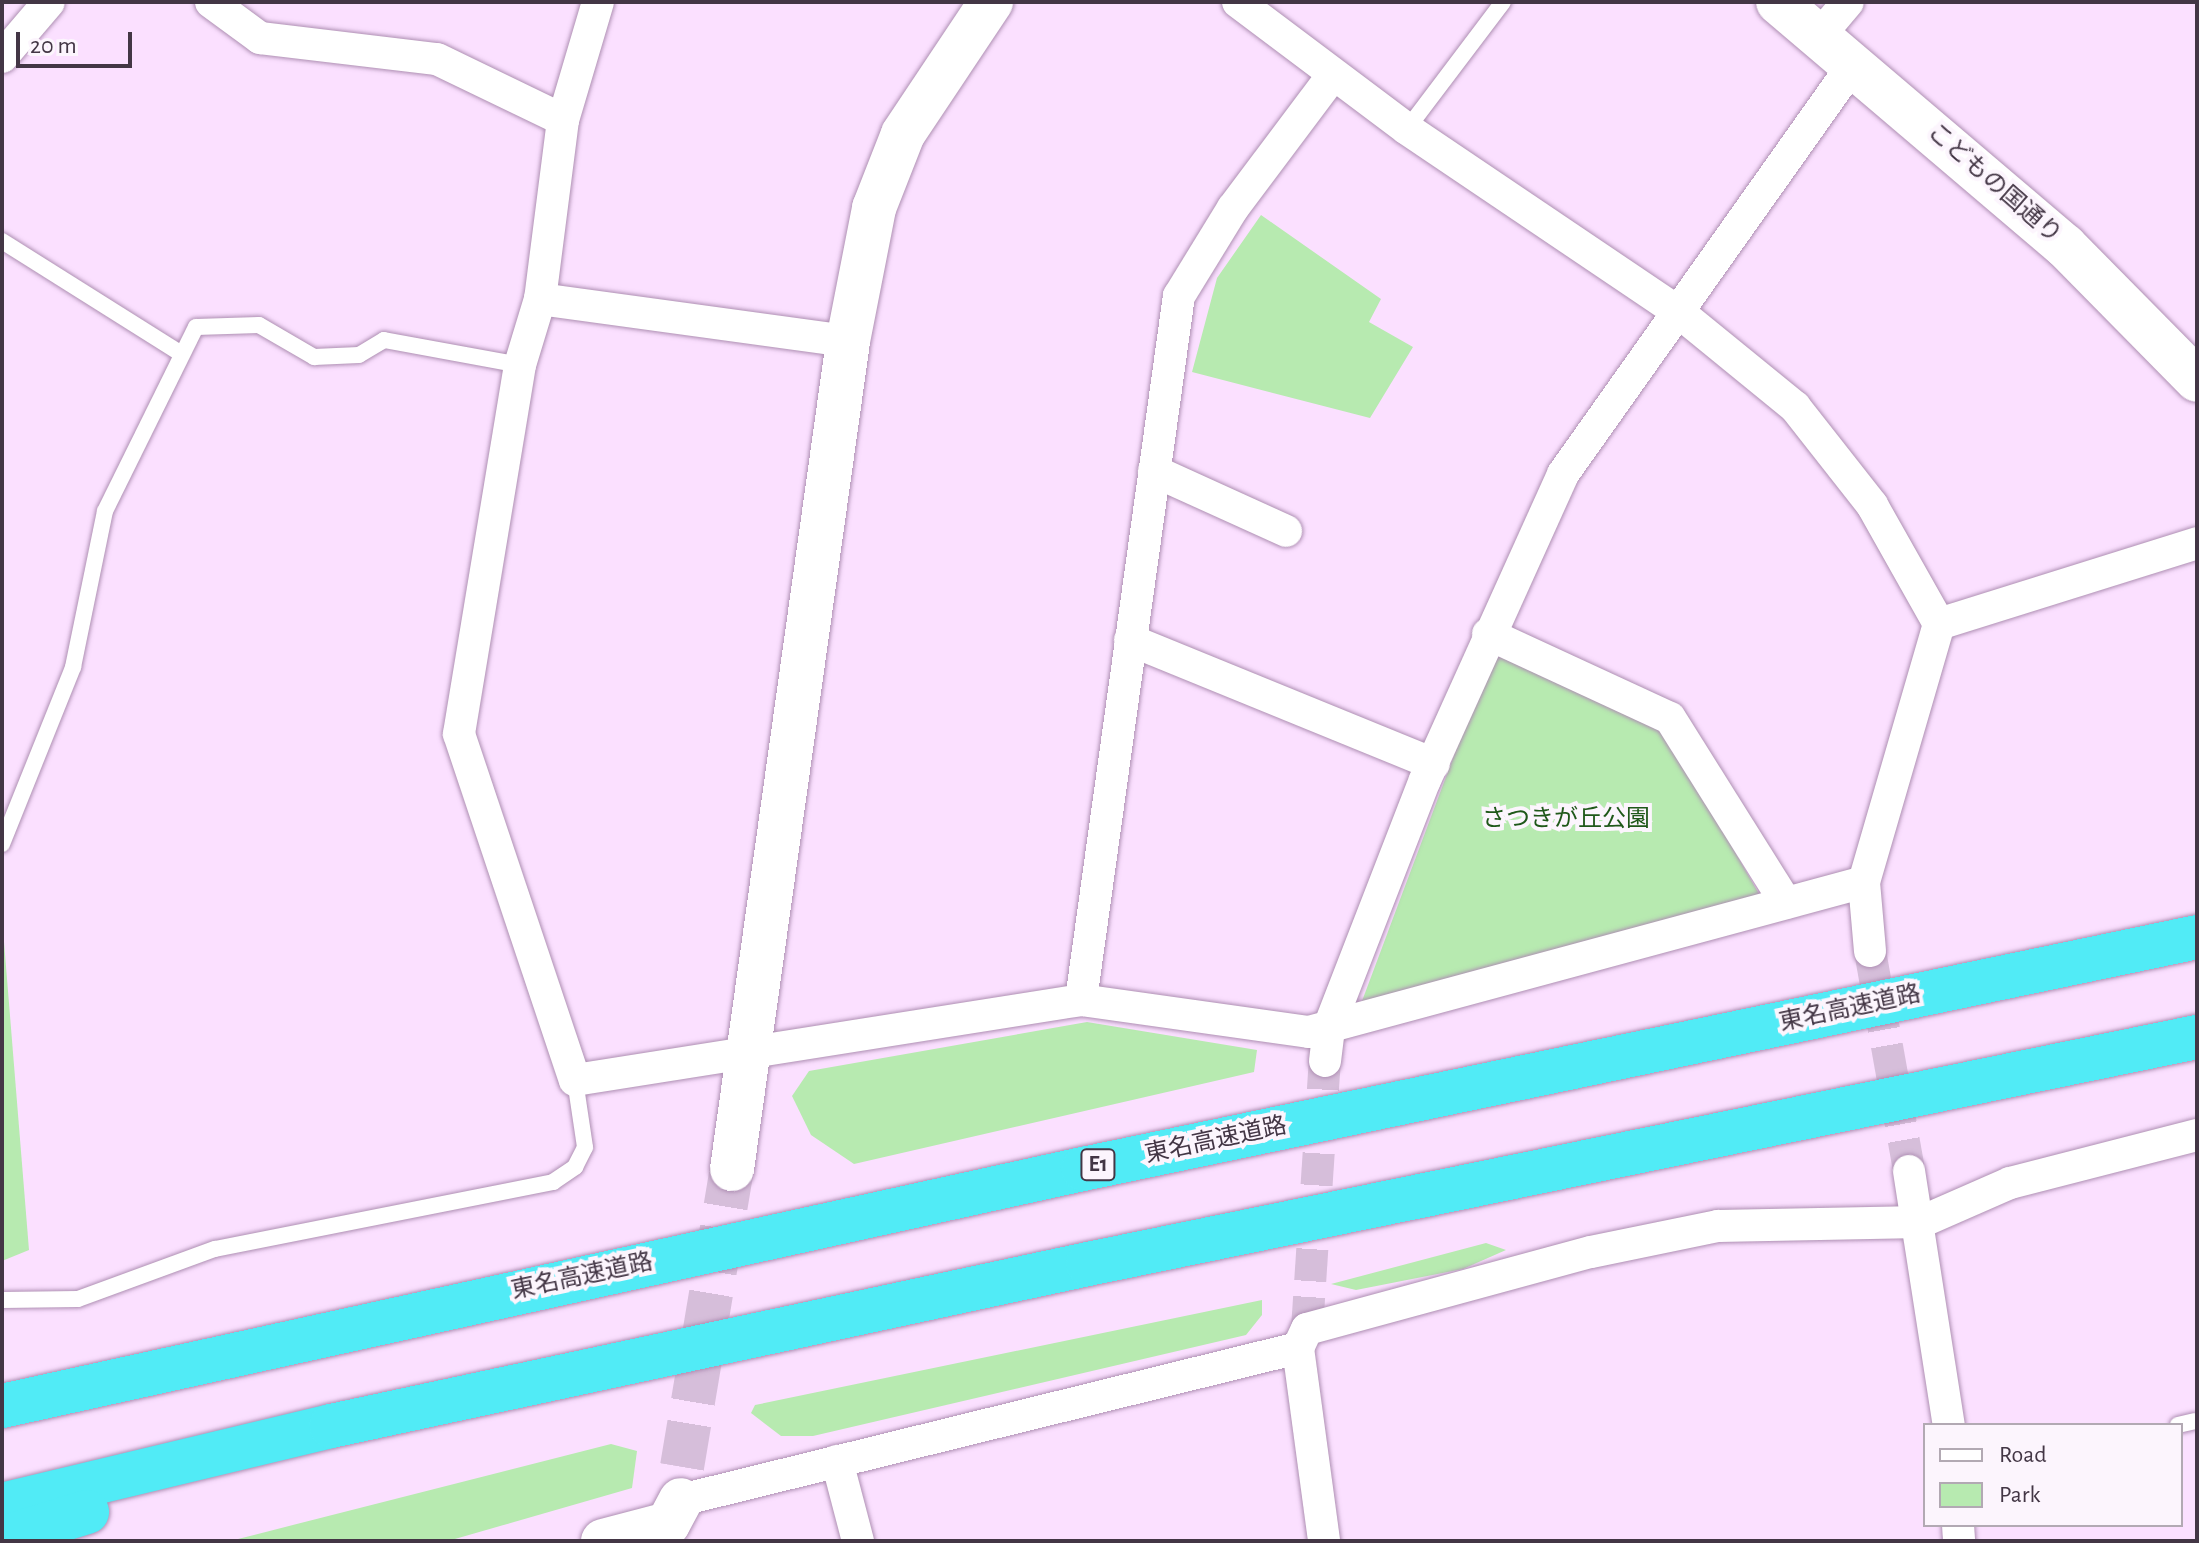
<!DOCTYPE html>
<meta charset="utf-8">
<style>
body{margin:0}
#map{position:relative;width:2199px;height:1543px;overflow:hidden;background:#fbe0ff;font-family:"Alegreya Sans","Noto Sans JP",sans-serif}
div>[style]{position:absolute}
.green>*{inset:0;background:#b7eab0}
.street-tunnel>*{height:32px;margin-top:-16px;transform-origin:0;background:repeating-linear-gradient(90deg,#d6beda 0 32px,transparent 0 48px)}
.secondary-tunnel>*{height:44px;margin-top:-22px;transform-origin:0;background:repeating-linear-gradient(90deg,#d6beda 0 44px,transparent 0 66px)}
.roads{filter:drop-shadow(0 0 2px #ae8fb3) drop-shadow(0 0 2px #ae8fb3)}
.lane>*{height:16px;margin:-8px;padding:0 8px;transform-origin:8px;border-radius:8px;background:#fff}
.street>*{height:32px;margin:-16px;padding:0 16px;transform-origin:16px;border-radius:16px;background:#fff}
.secondary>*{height:44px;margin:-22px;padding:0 22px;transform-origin:22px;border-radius:22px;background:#fff}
.highway>*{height:44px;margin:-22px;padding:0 22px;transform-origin:22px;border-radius:22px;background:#51ebf6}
span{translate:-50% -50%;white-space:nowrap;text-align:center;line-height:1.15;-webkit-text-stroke:8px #fcf5fd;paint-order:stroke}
.shield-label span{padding:2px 6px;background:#fcf5fd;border:2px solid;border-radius:6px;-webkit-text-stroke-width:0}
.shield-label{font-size:22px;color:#433645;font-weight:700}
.street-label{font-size:24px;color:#433645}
.park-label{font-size:24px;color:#1f5819}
.frame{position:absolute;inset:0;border:4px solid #433645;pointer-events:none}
.legend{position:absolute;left:1923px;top:1423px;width:260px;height:104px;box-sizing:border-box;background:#fcf5fd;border:2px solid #b2a9b3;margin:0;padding:10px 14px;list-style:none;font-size:24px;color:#433645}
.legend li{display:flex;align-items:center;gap:16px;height:40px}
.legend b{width:40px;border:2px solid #b2a9b3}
.scale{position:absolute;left:16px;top:32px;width:116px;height:36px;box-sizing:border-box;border:4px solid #433645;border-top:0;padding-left:10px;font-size:24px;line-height:28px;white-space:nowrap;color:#433645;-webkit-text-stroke:6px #fcf5fd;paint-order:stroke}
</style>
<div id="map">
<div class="green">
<div style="clip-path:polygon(1261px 215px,1381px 299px,1369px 322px,1413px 347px,1370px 418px,1192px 372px,1217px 278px)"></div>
<div style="clip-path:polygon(1495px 646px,1662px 725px,1762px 899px,1359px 1009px)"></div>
<div style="clip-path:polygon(2px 917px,29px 1250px,2px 1261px)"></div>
<div style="clip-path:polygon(1087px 1022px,1257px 1050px,1254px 1072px,854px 1164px,811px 1135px,792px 1096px,809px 1071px)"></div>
<div style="clip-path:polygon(1486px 1243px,1506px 1250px,1463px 1269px,1356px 1290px,1331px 1284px)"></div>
<div style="clip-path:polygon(1262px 1300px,1262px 1315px,1246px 1335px,813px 1436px,781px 1436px,751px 1413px,755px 1405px)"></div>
<div style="clip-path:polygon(611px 1444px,637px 1451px,632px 1488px,448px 1541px,230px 1541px)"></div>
</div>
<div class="street-tunnel">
<div style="left:1870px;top:951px;width:223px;rotate:79.9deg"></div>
<div style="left:1307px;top:1329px;width:269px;rotate:-86.2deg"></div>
</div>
<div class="secondary-tunnel">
<div style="left:682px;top:1467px;width:302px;rotate:-80.5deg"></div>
</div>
<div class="roads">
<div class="lane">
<div style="left:1407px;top:129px;width:159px;rotate:-52.9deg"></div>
<div style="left:2px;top:241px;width:208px;rotate:32.2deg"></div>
<div style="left:2px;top:844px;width:191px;rotate:-68.1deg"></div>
<div style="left:73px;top:667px;width:159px;rotate:-78.4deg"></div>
<div style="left:105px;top:511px;width:205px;rotate:-63.7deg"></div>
<div style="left:196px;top:327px;width:63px;rotate:-1.8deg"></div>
<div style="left:259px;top:325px;width:64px;rotate:30.2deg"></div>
<div style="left:314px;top:357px;width:45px;rotate:-2.5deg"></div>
<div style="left:359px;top:355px;width:29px;rotate:-31deg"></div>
<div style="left:384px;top:340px;width:138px;rotate:10.4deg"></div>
<div style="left:2px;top:1300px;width:76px;rotate:-0.8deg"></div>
<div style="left:78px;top:1299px;width:146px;rotate:-20.1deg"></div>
<div style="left:215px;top:1249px;width:345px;rotate:-11.2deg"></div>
<div style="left:553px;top:1182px;width:27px;rotate:-34deg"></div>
<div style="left:575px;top:1167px;width:22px;rotate:-63deg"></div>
<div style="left:585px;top:1147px;width:68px;rotate:-98.5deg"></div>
<div style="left:2178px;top:1425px;width:17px;rotate:-13deg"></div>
</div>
<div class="street">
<div style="left:211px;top:2px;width:61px;rotate:36.3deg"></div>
<div style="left:260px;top:38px;width:178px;rotate:6.8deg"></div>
<div style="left:437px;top:59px;width:140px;rotate:25.8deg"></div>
<div style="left:598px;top:2px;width:123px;rotate:106.5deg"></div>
<div style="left:563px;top:120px;width:180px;rotate:97.3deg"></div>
<div style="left:540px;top:299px;width:69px;rotate:106.9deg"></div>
<div style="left:520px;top:365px;width:374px;rotate:99.4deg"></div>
<div style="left:459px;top:734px;width:365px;rotate:71.5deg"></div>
<div style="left:575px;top:1080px;width:512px;rotate:-8.98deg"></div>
<div style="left:1081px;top:1000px;width:230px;rotate:8deg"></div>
<div style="left:1309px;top:1032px;width:575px;rotate:-15.12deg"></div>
<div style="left:1238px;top:2px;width:211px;rotate:36.9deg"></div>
<div style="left:1407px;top:129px;width:331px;rotate:34deg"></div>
<div style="left:1681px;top:314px;width:147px;rotate:39.2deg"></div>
<div style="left:1795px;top:407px;width:125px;rotate:51.8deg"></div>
<div style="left:1872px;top:505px;width:137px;rotate:60.6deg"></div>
<div style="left:1820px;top:35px;width:43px;rotate:-49.7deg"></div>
<div style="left:2px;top:57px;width:72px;rotate:-49.5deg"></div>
<div style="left:540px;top:299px;width:311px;rotate:7.8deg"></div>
<div style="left:1154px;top:471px;width:145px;rotate:24.4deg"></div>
<div style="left:1488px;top:634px;width:200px;rotate:24.8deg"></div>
<div style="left:1670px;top:718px;width:218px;rotate:57.9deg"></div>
<div style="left:1130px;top:640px;width:328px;rotate:22.2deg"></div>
<div style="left:1870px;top:951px;width:69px;rotate:-95deg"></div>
<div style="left:1864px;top:882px;width:269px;rotate:-73.8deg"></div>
<div style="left:1939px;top:624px;width:270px;rotate:-17.4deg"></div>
<div style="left:1081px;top:1000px;width:711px;rotate:-82.08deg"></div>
<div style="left:1179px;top:296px;width:103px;rotate:-58.5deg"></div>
<div style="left:1233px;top:208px;width:165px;rotate:-53.1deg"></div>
<div style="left:1325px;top:1061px;width:34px;rotate:-83deg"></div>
<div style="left:1329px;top:1027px;width:265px;rotate:-68.8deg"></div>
<div style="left:1425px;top:780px;width:336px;rotate:-65.7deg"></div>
<div style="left:1563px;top:474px;width:505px;rotate:-54.67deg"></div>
<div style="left:1909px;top:1171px;width:257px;rotate:81.1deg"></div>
<div style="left:1298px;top:1348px;width:195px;rotate:82.3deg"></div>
<div style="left:837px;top:1461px;width:83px;rotate:75.3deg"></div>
<div style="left:681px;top:1500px;width:635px;rotate:-13.84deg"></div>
<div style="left:1298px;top:1348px;width:21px;rotate:-65deg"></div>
<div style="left:1307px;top:1329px;width:294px;rotate:-15.2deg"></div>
<div style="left:1591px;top:1252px;width:130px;rotate:-11.6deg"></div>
<div style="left:1718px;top:1226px;width:203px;rotate:-1.1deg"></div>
<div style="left:1921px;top:1222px;width:97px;rotate:-23.7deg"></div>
<div style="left:2010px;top:1183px;width:193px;rotate:-14.4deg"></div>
<div style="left:1958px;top:1525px;width:16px;rotate:86deg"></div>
</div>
<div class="secondary">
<div style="left:1778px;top:2px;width:377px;rotate:40.4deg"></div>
<div style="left:2065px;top:246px;width:188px;rotate:45.4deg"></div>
<div style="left:732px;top:1169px;width:836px;rotate:-82.02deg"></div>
<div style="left:848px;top:341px;width:136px;rotate:-78.9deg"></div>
<div style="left:874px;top:208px;width:79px;rotate:-68.6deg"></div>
<div style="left:903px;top:134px;width:159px;rotate:-56.3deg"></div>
<div style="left:603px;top:1541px;width:67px;rotate:-14.7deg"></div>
<div style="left:668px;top:1524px;width:27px;rotate:-62deg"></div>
</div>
<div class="highway">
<div style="left:2px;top:1406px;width:1107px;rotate:-12.37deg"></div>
<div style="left:1083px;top:1169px;width:1138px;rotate:-11.76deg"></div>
<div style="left:2px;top:1505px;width:338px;rotate:-13.5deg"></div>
<div style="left:331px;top:1426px;width:774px;rotate:-12.08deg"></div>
<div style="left:1088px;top:1264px;width:1132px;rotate:-11.57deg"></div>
<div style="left:2px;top:1538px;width:89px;rotate:-17deg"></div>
</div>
</div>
<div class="shield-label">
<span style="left:1098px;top:1165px">E1</span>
</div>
<div class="street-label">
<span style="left:1994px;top:184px;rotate:41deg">こどもの国通り</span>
<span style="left:1850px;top:1009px;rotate:-12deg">東名高速道路</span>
<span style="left:1216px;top:1141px;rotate:-12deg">東名高速道路</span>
<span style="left:582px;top:1277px;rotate:-12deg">東名高速道路</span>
</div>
<div class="park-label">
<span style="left:1566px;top:820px">さつきが丘公園</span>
</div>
<div class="frame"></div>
<ul class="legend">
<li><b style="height:10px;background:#fff"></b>Road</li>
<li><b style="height:22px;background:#b7eab0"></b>Park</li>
</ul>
<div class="scale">20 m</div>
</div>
